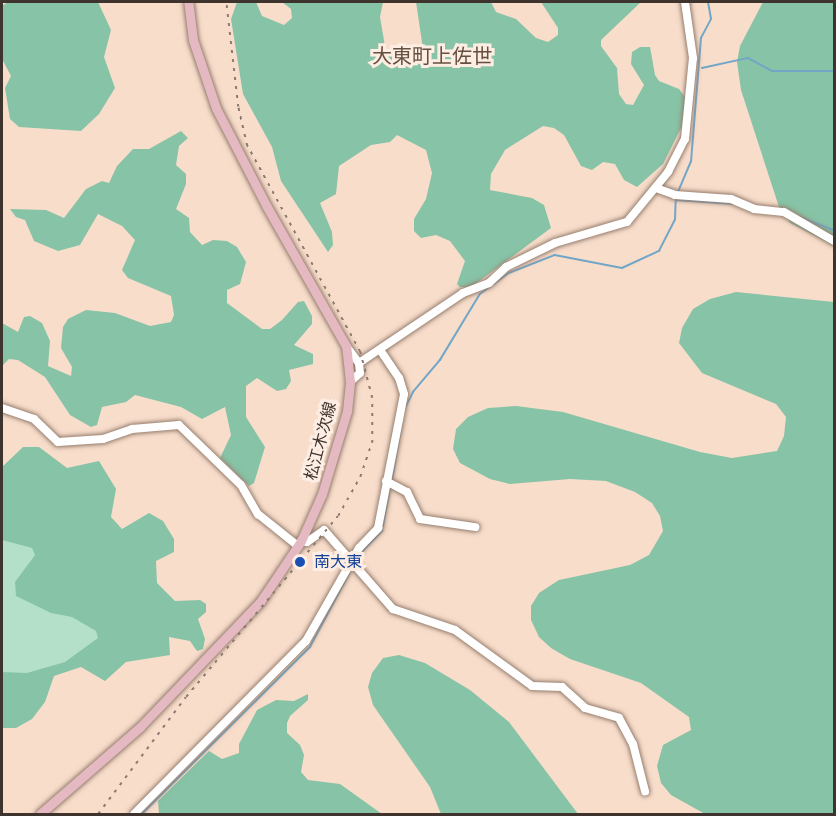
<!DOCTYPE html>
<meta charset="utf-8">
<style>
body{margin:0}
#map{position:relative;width:836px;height:816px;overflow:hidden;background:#f8ddcb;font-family:"DejaVu Sans","Noto Sans JP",sans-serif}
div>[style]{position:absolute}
.green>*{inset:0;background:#b4e0ca}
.forest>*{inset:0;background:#87c3a6}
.stream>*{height:1.5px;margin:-0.75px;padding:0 0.75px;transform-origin:0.75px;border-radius:0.75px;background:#72a6c7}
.roads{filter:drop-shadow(0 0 2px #967e6e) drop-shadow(0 0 2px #967e6e)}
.minor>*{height:8px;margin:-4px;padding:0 4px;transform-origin:4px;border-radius:4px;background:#fff}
.major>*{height:9px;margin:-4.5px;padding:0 4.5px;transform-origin:4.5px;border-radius:4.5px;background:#e4b9c2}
.rail>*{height:1.5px;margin-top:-0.75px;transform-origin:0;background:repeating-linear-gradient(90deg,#8c7a6f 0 3px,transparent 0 9px)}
.dots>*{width:16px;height:16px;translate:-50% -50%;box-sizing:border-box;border:3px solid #fdede2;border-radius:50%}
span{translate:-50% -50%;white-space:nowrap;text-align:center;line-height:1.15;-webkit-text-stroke:6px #fdede2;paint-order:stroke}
.street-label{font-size:16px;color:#3f342d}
.transit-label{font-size:16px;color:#164399}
.left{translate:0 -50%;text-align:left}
.quarter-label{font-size:20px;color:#664f40}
.frame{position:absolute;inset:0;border:3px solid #3f342d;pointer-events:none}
</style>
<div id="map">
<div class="green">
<div style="clip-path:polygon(2px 530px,31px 534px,108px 627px,99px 652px,2px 685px)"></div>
</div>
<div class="forest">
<div style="clip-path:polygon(8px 2px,98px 2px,111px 30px,104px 57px,115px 88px,99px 114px,81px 131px,19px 127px,10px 119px,5px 88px,11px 76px,2px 59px,2px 6px)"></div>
<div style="clip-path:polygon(237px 2px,256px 2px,262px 16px,284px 25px,292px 18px,291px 9px,282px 2px,383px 2px,380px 17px,386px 52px,401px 62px,421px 57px,423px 49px,416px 2px,491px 2px,496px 12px,516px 19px,536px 38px,548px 42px,558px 35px,558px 28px,541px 2px,641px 2px,601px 40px,601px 46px,617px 68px,619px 94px,626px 104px,633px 105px,644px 85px,631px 64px,632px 52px,640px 47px,650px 47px,655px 75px,659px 81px,679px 89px,686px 98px,683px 124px,663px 164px,637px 187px,624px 180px,615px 164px,603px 162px,592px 170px,581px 166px,564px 135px,554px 128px,543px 126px,505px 150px,491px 174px,490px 190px,532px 198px,544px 205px,551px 228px,471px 287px,460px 287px,457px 284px,465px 261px,450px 241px,436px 235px,421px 238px,414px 231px,414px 219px,426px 199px,432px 173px,426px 150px,397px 135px,390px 142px,371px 145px,339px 166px,336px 194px,320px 203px,332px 232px,333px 245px,328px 252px,281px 181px,272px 147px,243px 94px,231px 19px)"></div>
<div style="clip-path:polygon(763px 2px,834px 2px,834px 246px,790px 223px,779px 207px,741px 90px,737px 62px,740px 46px)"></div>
<div style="clip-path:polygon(181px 131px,188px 138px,179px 146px,176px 165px,186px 174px,186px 184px,176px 209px,189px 218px,190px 232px,202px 245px,213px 240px,227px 241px,237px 247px,246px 262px,240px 284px,227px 290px,227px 303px,262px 329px,270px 329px,282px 320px,298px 302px,304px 301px,312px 316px,312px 324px,294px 345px,313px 354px,313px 364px,289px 370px,291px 381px,286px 389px,277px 391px,257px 378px,246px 386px,246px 417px,265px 447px,254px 483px,249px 486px,220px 458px,231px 435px,225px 407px,202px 419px,181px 407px,135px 395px,126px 402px,102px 407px,97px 425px,91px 427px,70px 415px,45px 377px,18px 360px,9px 359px,2px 366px,2px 323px,18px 332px,24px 317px,30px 316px,42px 323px,50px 341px,48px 366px,71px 376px,72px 367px,61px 348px,63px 327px,68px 319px,86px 310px,115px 313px,150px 326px,171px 322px,174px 315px,171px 296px,128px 278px,122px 270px,135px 240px,122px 226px,98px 214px,80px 245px,58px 251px,34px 241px,25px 220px,16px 217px,10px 209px,46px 210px,64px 218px,86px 189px,102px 181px,109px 183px,117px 166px,133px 149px,149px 149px)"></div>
<div style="clip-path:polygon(736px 292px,834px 302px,834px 814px,705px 814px,671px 795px,661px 783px,657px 766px,663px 745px,691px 730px,689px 717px,641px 683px,570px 659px,551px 648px,539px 637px,531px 620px,531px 606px,539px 593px,559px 580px,630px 565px,649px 555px,663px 531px,660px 516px,652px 503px,635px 492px,606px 481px,570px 479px,510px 484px,490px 479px,460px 463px,453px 449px,456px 429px,468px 417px,488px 408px,516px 406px,563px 412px,700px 452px,732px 458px,777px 451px,784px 436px,786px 417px,776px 404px,702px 373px,679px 343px,682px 328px,693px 309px,710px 299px)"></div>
<div style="clip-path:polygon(23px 447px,39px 447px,67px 468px,99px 461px,116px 489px,111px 517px,122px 529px,149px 513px,163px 521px,174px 539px,174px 552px,156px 561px,157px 583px,175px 601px,200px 600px,206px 604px,206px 612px,198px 619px,205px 639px,203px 649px,197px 651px,190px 641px,169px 637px,170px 655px,126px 662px,105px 681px,81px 667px,54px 676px,45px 702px,32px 719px,16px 728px,2px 728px,2px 672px,27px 673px,65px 662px,98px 638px,96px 631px,72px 617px,51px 613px,16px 596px,15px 582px,35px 555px,32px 548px,2px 540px,2px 467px)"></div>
<div style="clip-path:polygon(399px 655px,425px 663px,470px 690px,509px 722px,578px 814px,441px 814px,430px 787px,373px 705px,368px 687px,372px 673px,383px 658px)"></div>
<div style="clip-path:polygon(308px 694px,308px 700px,290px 716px,287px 723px,287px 733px,300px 745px,304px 755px,301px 772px,308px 780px,340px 784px,382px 814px,159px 814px,158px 801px,209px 751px,222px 759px,239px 753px,239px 744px,257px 710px,276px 700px,294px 701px)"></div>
</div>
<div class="stream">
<div style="left:702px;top:68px;width:47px;rotate:-12.3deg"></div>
<div style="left:748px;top:58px;width:27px;rotate:28deg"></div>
<div style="left:772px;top:71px;width:62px"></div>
<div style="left:678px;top:192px;width:33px;rotate:-67deg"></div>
<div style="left:691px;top:162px;width:124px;rotate:-85.4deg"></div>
<div style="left:701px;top:38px;width:21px;rotate:-62deg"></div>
<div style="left:711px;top:19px;width:17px;rotate:-100deg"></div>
<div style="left:676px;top:200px;width:58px;rotate:3.9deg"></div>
<div style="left:800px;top:217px;width:36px;rotate:21deg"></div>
<div style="left:392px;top:480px;width:71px;rotate:-80.3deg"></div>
<div style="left:404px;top:410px;width:20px;rotate:-63deg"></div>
<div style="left:413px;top:392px;width:42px;rotate:-49.8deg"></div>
<div style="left:440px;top:360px;width:77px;rotate:-58.8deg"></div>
<div style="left:480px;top:294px;width:36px;rotate:-36deg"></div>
<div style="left:509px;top:273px;width:49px;rotate:-21.4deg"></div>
<div style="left:555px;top:255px;width:68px;rotate:11deg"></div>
<div style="left:622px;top:268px;width:41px;rotate:-24.7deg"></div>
<div style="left:659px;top:251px;width:35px;rotate:-63deg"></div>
<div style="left:675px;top:220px;width:23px;rotate:-88deg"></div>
<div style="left:360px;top:554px;width:32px;rotate:-46deg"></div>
<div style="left:382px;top:531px;width:44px;rotate:-79.5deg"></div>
<div style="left:142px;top:814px;width:237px;rotate:-44.8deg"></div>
<div style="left:310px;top:647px;width:83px;rotate:-61.9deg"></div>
</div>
<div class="roads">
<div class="minor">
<div style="left:656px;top:188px;width:20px;rotate:20deg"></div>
<div style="left:675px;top:195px;width:56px;rotate:4.1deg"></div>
<div style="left:731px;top:199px;width:25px;rotate:23deg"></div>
<div style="left:754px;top:209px;width:30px;rotate:6deg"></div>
<div style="left:784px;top:212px;width:58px;rotate:30.1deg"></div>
<div style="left:346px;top:346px;width:21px;rotate:53deg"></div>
<div style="left:359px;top:363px;width:125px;rotate:-33.9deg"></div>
<div style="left:463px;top:293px;width:28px;rotate:-21deg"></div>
<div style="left:489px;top:283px;width:23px;rotate:-43deg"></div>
<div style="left:506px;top:267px;width:55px;rotate:-26.1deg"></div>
<div style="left:555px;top:243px;width:75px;rotate:-16.3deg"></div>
<div style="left:627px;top:222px;width:65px;rotate:-50.6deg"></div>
<div style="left:668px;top:172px;width:37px;rotate:-63deg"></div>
<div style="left:685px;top:139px;width:81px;rotate:-84.4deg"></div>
<div style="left:693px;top:58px;width:57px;rotate:-98.1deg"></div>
<div style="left:350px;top:382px;width:13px;rotate:-42deg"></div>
<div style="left:360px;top:373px;width:10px;rotate:-96deg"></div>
<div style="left:2px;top:408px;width:34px;rotate:19deg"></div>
<div style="left:34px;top:419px;width:33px;rotate:44deg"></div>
<div style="left:58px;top:442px;width:45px;rotate:-3.8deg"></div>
<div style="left:103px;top:439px;width:31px;rotate:-19deg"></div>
<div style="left:132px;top:429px;width:47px;rotate:-4.9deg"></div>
<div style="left:179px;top:425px;width:86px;rotate:44.1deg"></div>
<div style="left:241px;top:485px;width:34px;rotate:60deg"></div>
<div style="left:258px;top:514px;width:51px;rotate:38.7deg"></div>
<div style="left:386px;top:481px;width:24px;rotate:28deg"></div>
<div style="left:407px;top:492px;width:30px;rotate:64deg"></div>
<div style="left:420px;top:519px;width:56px;rotate:8.3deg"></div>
<div style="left:301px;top:541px;width:6px;rotate:9deg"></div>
<div style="left:307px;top:542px;width:21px;rotate:-35deg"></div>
<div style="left:324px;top:530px;width:105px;rotate:48.9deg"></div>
<div style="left:393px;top:609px;width:65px;rotate:18.7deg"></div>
<div style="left:455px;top:630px;width:95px;rotate:36deg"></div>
<div style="left:532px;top:686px;width:30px;rotate:2deg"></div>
<div style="left:562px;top:687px;width:31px;rotate:42deg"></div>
<div style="left:585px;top:708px;width:35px;rotate:16deg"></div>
<div style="left:619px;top:718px;width:30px;rotate:62deg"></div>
<div style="left:633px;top:744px;width:49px;rotate:75.7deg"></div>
<div style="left:134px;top:814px;width:244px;rotate:-45.2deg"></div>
<div style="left:306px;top:641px;width:107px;rotate:-60.3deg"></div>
<div style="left:359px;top:548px;width:28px;rotate:-46deg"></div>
<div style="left:378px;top:528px;width:136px;rotate:-79deg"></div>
<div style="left:404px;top:394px;width:17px;rotate:-107deg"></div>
<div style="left:399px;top:378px;width:34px;rotate:-124deg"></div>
</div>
<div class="major">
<div style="left:40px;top:814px;width:133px;rotate:-41deg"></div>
<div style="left:140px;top:727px;width:173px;rotate:-46.2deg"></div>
<div style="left:260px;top:602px;width:73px;rotate:-56.1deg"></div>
<div style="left:301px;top:541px;width:51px;rotate:-65.9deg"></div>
<div style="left:322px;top:494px;width:87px;rotate:-73.2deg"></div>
<div style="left:347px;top:411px;width:29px;rotate:-84deg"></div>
<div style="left:350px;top:382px;width:36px;rotate:-96deg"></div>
<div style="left:346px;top:346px;width:160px;rotate:-119.6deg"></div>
<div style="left:267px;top:207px;width:111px;rotate:-117.3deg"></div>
<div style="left:216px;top:108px;width:72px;rotate:-108.7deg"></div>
<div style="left:193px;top:40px;width:38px;rotate:-97deg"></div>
</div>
</div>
<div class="rail">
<div style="left:98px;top:814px;width:146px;rotate:-53.1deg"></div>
<div style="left:186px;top:697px;width:236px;rotate:-50deg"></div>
<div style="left:338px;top:516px;width:45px;rotate:-60.6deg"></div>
<div style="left:360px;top:477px;width:36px;rotate:-71deg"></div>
<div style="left:372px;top:443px;width:45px;rotate:-90deg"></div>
<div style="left:372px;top:398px;width:48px;rotate:-104.6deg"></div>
<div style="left:360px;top:352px;width:235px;rotate:-118.7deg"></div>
<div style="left:247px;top:146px;width:40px;rotate:-103deg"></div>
<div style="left:238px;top:107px;width:106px;rotate:-96.5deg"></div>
</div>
<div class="dots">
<div style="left:300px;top:562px;background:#1a4fb4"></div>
</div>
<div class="street-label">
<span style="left:321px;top:441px;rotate:-75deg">松江木次線</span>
</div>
<div class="transit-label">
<span class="left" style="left:314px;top:562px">南大東</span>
</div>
<div class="quarter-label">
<span style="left:432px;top:56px">大東町上佐世</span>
</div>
<div class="frame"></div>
</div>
